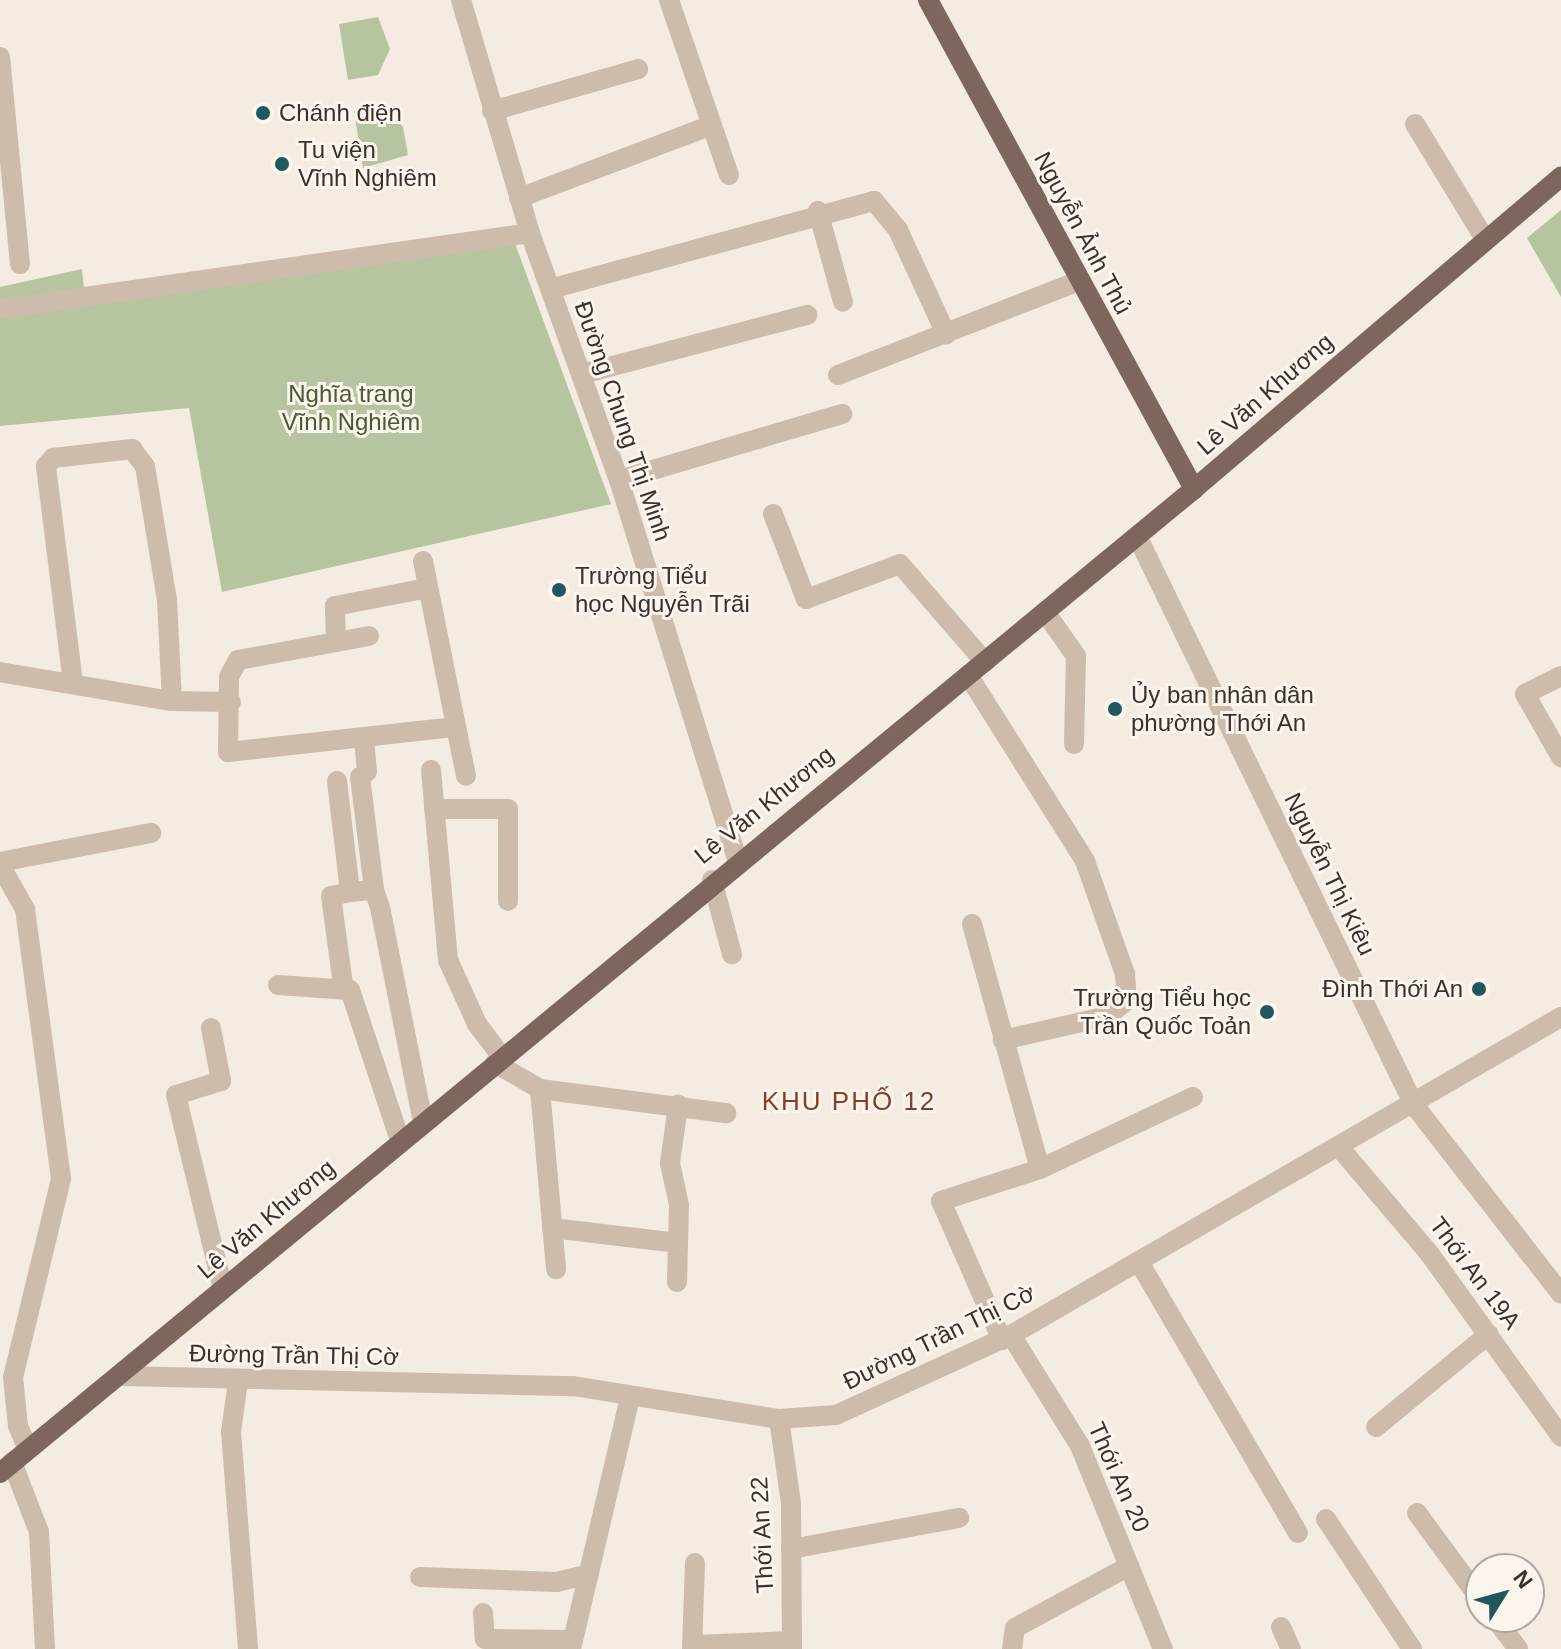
<!DOCTYPE html>
<meta charset="utf-8">
<style>
body{margin:0}
#map{position:relative;width:1561px;height:1649px;overflow:hidden;background:#f4ebe1;font-family:Helvetica,sans-serif}
div>[style]{position:absolute}
.green>*{inset:0;background:#b7c4a0}
.minor>*{height:20px;margin:-10px;padding:0 10px;transform-origin:10px;border-radius:10px;background:#cdbbac}
.major>*{height:20px;margin:-10px;padding:0 10px;transform-origin:10px;border-radius:10px;background:#7d675c}
.dots>*{width:22px;height:22px;translate:-50% -50%;box-sizing:border-box;border:4px solid #fbf5ee;border-radius:50%}
span{translate:-50% -50%;white-space:nowrap;text-align:center;line-height:1.15;-webkit-text-stroke:6px #fbf5ee;paint-order:stroke}
.poi-label{font-size:24px;color:#3b302b}
.left{translate:0 -50%;text-align:left}
.right{translate:-100% -50%;text-align:right}
.street-label{font-size:24px;color:#3b302b}
.park-label{font-size:24px;color:#495a2e}
.neighbourhood-label{font-size:26px;color:#8c3c22;letter-spacing:2px}
.north{position:absolute;left:1465px;top:1553px;width:80px;height:80px;box-sizing:border-box;background:#fbf5ee;border:2px solid #aea6a0;border-radius:50%;rotate:53deg;font-size:22px;font-weight:700;line-height:32px;text-align:center;color:#3b302b}
.north::after{content:'';display:block;margin:auto;width:28px;height:36px;background:#1f595e;clip-path:polygon(50% 0,100% 100%,50% 72%,0 100%)}
</style>
<div id="map">
<div class="green">
<div style="clip-path:polygon(378px 17px,390px 49px,378px 75px,348px 80px,339px 24px)"></div>
<div style="clip-path:polygon(384px 106px,403px 127px,408px 155px,363px 168px,354px 111px)"></div>
<div style="clip-path:polygon(1561px 210px,1561px 297px,1527px 238px)"></div>
<div style="clip-path:polygon(510px 230px,611px 504px,222px 592px,189px 408px,0 426px,0 287px,82px 269px,84px 290px)"></div>
</div>
<div class="minor">
<div style="left:461px;top:0;width:243px;rotate:73.5deg"></div>
<div style="left:530px;top:233px;width:263px;rotate:70.2deg"></div>
<div style="left:619px;top:480px;width:397px;rotate:72.7deg"></div>
<div style="left:669px;top:0;width:185px;rotate:71.1deg"></div>
<div style="left:0;top:57px;width:208px;rotate:84.5deg"></div>
<div style="left:492px;top:111px;width:152px;rotate:-16deg"></div>
<div style="left:1415px;top:124px;width:135px;rotate:58.7deg"></div>
<div style="left:519px;top:198px;width:206px;rotate:-20.7deg"></div>
<div style="left:818px;top:211px;width:94px;rotate:74.6deg"></div>
<div style="left:550px;top:289px;width:336px;rotate:-15.2deg"></div>
<div style="left:874px;top:201px;width:38px;rotate:50deg"></div>
<div style="left:898px;top:230px;width:115px;rotate:65.2deg"></div>
<div style="left:0;top:309px;width:535px;rotate:-8.16deg"></div>
<div style="left:582px;top:374px;width:233px;rotate:-14.7deg"></div>
<div style="left:838px;top:375px;width:259px;rotate:-21.3deg"></div>
<div style="left:619px;top:480px;width:233px;rotate:-16.5deg"></div>
<div style="left:773px;top:514px;width:91px;rotate:68.8deg"></div>
<div style="left:806px;top:599px;width:100px;rotate:-20.4deg"></div>
<div style="left:900px;top:564px;width:130px;rotate:49.1deg"></div>
<div style="left:1137px;top:536px;width:633px;rotate:64.04deg"></div>
<div style="left:1414px;top:1105px;width:239px;rotate:52.1deg"></div>
<div style="left:423px;top:561px;width:219px;rotate:78.7deg"></div>
<div style="left:1045px;top:612px;width:54px;rotate:54.8deg"></div>
<div style="left:1076px;top:656px;width:88px;rotate:91.3deg"></div>
<div style="left:369px;top:636px;width:133px;rotate:169.6deg"></div>
<div style="left:238px;top:660px;width:19px;rotate:118deg"></div>
<div style="left:229px;top:677px;width:75px;rotate:90.8deg"></div>
<div style="left:228px;top:752px;width:229px;rotate:-6.3deg"></div>
<div style="left:336px;top:639px;width:33px;rotate:-92deg"></div>
<div style="left:335px;top:606px;width:95px;rotate:-11deg"></div>
<div style="left:0;top:672px;width:174px;rotate:9.6deg"></div>
<div style="left:172px;top:701px;width:59px;rotate:1deg"></div>
<div style="left:968px;top:675px;width:220px;rotate:57.8deg"></div>
<div style="left:1085px;top:861px;width:120px;rotate:70.5deg"></div>
<div style="left:1125px;top:974px;width:26px;rotate:86deg"></div>
<div style="left:1127px;top:1000px;width:25px;rotate:140deg"></div>
<div style="left:1108px;top:1016px;width:108px;rotate:167.1deg"></div>
<div style="left:1561px;top:676px;width:40px;rotate:153.4deg"></div>
<div style="left:1525px;top:694px;width:73px;rotate:60.3deg"></div>
<div style="left:73px;top:683px;width:219px;rotate:-97.1deg"></div>
<div style="left:46px;top:466px;width:11px;rotate:-49deg"></div>
<div style="left:53px;top:458px;width:80px;rotate:-6.5deg"></div>
<div style="left:132px;top:449px;width:21px;rotate:53deg"></div>
<div style="left:145px;top:466px;width:136px;rotate:80.7deg"></div>
<div style="left:167px;top:600px;width:101px;rotate:87.2deg"></div>
<div style="left:364px;top:738px;width:34px;rotate:85deg"></div>
<div style="left:431px;top:770px;width:191px;rotate:84.9deg"></div>
<div style="left:448px;top:960px;width:70px;rotate:65.6deg"></div>
<div style="left:477px;top:1024px;width:41px;rotate:52.9deg"></div>
<div style="left:360px;top:777px;width:114px;rotate:82.9deg"></div>
<div style="left:337px;top:781px;width:112px;rotate:83.3deg"></div>
<div style="left:350px;top:892px;width:19px;rotate:168deg"></div>
<div style="left:331px;top:896px;width:90px;rotate:82.3deg"></div>
<div style="left:434px;top:809px;width:74px"></div>
<div style="left:508px;top:809px;width:92px;rotate:90deg"></div>
<div style="left:0;top:862px;width:154px;rotate:-10.9deg"></div>
<div style="left:0;top:865px;width:51px;rotate:60.4deg"></div>
<div style="left:25px;top:909px;width:272px;rotate:82.4deg"></div>
<div style="left:61px;top:1179px;width:204px;rotate:103.6deg"></div>
<div style="left:13px;top:1377px;width:49px;rotate:84.2deg"></div>
<div style="left:18px;top:1426px;width:25px;rotate:67deg"></div>
<div style="left:712px;top:880px;width:77px;rotate:74.9deg"></div>
<div style="left:350px;top:892px;width:24px;rotate:-5deg"></div>
<div style="left:374px;top:890px;width:18px;rotate:71deg"></div>
<div style="left:380px;top:907px;width:219px;rotate:78.7deg"></div>
<div style="left:972px;top:924px;width:254px;rotate:74.5deg"></div>
<div style="left:1040px;top:1169px;width:104px;rotate:162.1deg"></div>
<div style="left:941px;top:1201px;width:152px;rotate:66.3deg"></div>
<div style="left:278px;top:985px;width:72px;rotate:4deg"></div>
<div style="left:350px;top:990px;width:161px;rotate:71.6deg"></div>
<div style="left:211px;top:1028px;width:54px;rotate:79.3deg"></div>
<div style="left:221px;top:1081px;width:47px;rotate:162.7deg"></div>
<div style="left:176px;top:1095px;width:200px;rotate:76.4deg"></div>
<div style="left:495px;top:1063px;width:52px;rotate:30deg"></div>
<div style="left:540px;top:1089px;width:188px;rotate:7.4deg"></div>
<div style="left:540px;top:1089px;width:181px;rotate:84.9deg"></div>
<div style="left:1339px;top:1147px;width:139px;rotate:49.7deg"></div>
<div style="left:1429px;top:1253px;width:226px;rotate:54.3deg"></div>
<div style="left:1040px;top:1169px;width:169px;rotate:-25.2deg"></div>
<div style="left:552px;top:1228px;width:127px;rotate:6.8deg"></div>
<div style="left:1139px;top:1262px;width:314px;rotate:59.6deg"></div>
<div style="left:677px;top:1282px;width:77px;rotate:-88.5deg"></div>
<div style="left:679px;top:1205px;width:43px;rotate:-102.1deg"></div>
<div style="left:670px;top:1163px;width:59px;rotate:-82.1deg"></div>
<div style="left:1011px;top:1335px;width:131px;rotate:58.1deg"></div>
<div style="left:1080px;top:1446px;width:219px;rotate:67.8deg"></div>
<div style="left:120px;top:1376px;width:453px;rotate:1.3deg"></div>
<div style="left:573px;top:1386px;width:209px;rotate:9.1deg"></div>
<div style="left:779px;top:1419px;width:57px;rotate:-4deg"></div>
<div style="left:836px;top:1415px;width:192px;rotate:-24.6deg"></div>
<div style="left:1011px;top:1335px;width:635px;rotate:-30.04deg"></div>
<div style="left:238px;top:1381px;width:51px;rotate:97.8deg"></div>
<div style="left:231px;top:1432px;width:218px;rotate:85.5deg"></div>
<div style="left:779px;top:1419px;width:85px;rotate:81.9deg"></div>
<div style="left:791px;top:1503px;width:146px;rotate:89.6deg"></div>
<div style="left:1376px;top:1427px;width:146px;rotate:-39.5deg"></div>
<div style="left:12px;top:1462px;width:75px;rotate:68.9deg"></div>
<div style="left:39px;top:1532px;width:117px;rotate:87.1deg"></div>
<div style="left:1417px;top:1513px;width:108px;rotate:53.7deg"></div>
<div style="left:1326px;top:1519px;width:156px;rotate:56.5deg"></div>
<div style="left:791px;top:1549px;width:171px;rotate:-10.5deg"></div>
<div style="left:420px;top:1577px;width:137px;rotate:2.1deg"></div>
<div style="left:557px;top:1582px;width:33px;rotate:-14deg"></div>
<div style="left:483px;top:1613px;width:26px;rotate:86deg"></div>
<div style="left:485px;top:1639px;width:88px;rotate:0.7deg"></div>
<div style="left:1494px;top:1617px;width:40px;rotate:53deg"></div>
<div style="left:1281px;top:1627px;width:24px;rotate:66deg"></div>
<div style="left:693px;top:1645px;width:99px;rotate:-2.3deg"></div>
<div style="left:571px;top:1649px;width:258px;rotate:-76.8deg"></div>
<div style="left:692px;top:1649px;width:86px;rotate:-88deg"></div>
<div style="left:1012px;top:1649px;width:21px;rotate:-82deg"></div>
<div style="left:1015px;top:1628px;width:130px;rotate:-28.5deg"></div>
</div>
<div class="major">
<div style="left:928px;top:0;width:557px;rotate:61.46deg"></div>
<div style="left:0;top:1473px;width:1547px;rotate:-39.49deg"></div>
<div style="left:1194px;top:489px;width:482px;rotate:-40.4deg"></div>
</div>
<div class="dots">
<div style="left:263px;top:113px;background:#1f595e"></div>
<div style="left:282px;top:164px;background:#1f595e"></div>
<div style="left:559px;top:590px;background:#1f595e"></div>
<div style="left:1115px;top:709px;background:#1f595e"></div>
<div style="left:1479px;top:989px;background:#1f595e"></div>
<div style="left:1267px;top:1012px;background:#1f595e"></div>
</div>
<div class="poi-label">
<span class="left" style="left:279px;top:113px">Chánh điện</span>
<span class="left" style="left:298px;top:164px">Tu viện<br>Vĩnh Nghiêm</span>
<span class="left" style="left:575px;top:590px">Trường Tiểu<br>học Nguyễn Trãi</span>
<span class="left" style="left:1131px;top:709px">Ủy ban nhân dân<br>phường Thới An</span>
<span class="right" style="left:1463px;top:989px">Đình Thới An</span>
<span class="right" style="left:1251px;top:1012px">Trường Tiểu học<br>Trần Quốc Toản</span>
</div>
<div class="street-label">
<span style="left:1083px;top:233px;rotate:62deg">Nguyễn Ảnh Thủ</span>
<span style="left:1265px;top:394px;rotate:-41deg">Lê Văn Khương</span>
<span style="left:623px;top:421px;rotate:71deg">Đường Chung Thị Minh</span>
<span style="left:764px;top:805px;rotate:-39deg">Lê Văn Khương</span>
<span style="left:1330px;top:874px;rotate:64deg">Nguyễn Thị Kiêu</span>
<span style="left:266px;top:1219px;rotate:-40deg">Lê Văn Khương</span>
<span style="left:1475px;top:1273px;rotate:53deg">Thới An 19A</span>
<span style="left:939px;top:1337px;rotate:-26deg">Đường Trần Thị Cờ</span>
<span style="left:294px;top:1355px;rotate:1deg">Đường Trần Thị Cờ</span>
<span style="left:1119px;top:1477px;rotate:66deg">Thới An 20</span>
<span style="left:762px;top:1535px;rotate:-93deg">Thới An 22</span>
</div>
<div class="park-label">
<span style="left:351px;top:408px">Nghĩa trang<br>Vĩnh Nghiêm</span>
</div>
<div class="neighbourhood-label">
<span style="left:849px;top:1102px">KHU PHỐ 12</span>
</div>
<div class="north">N</div>
</div>
